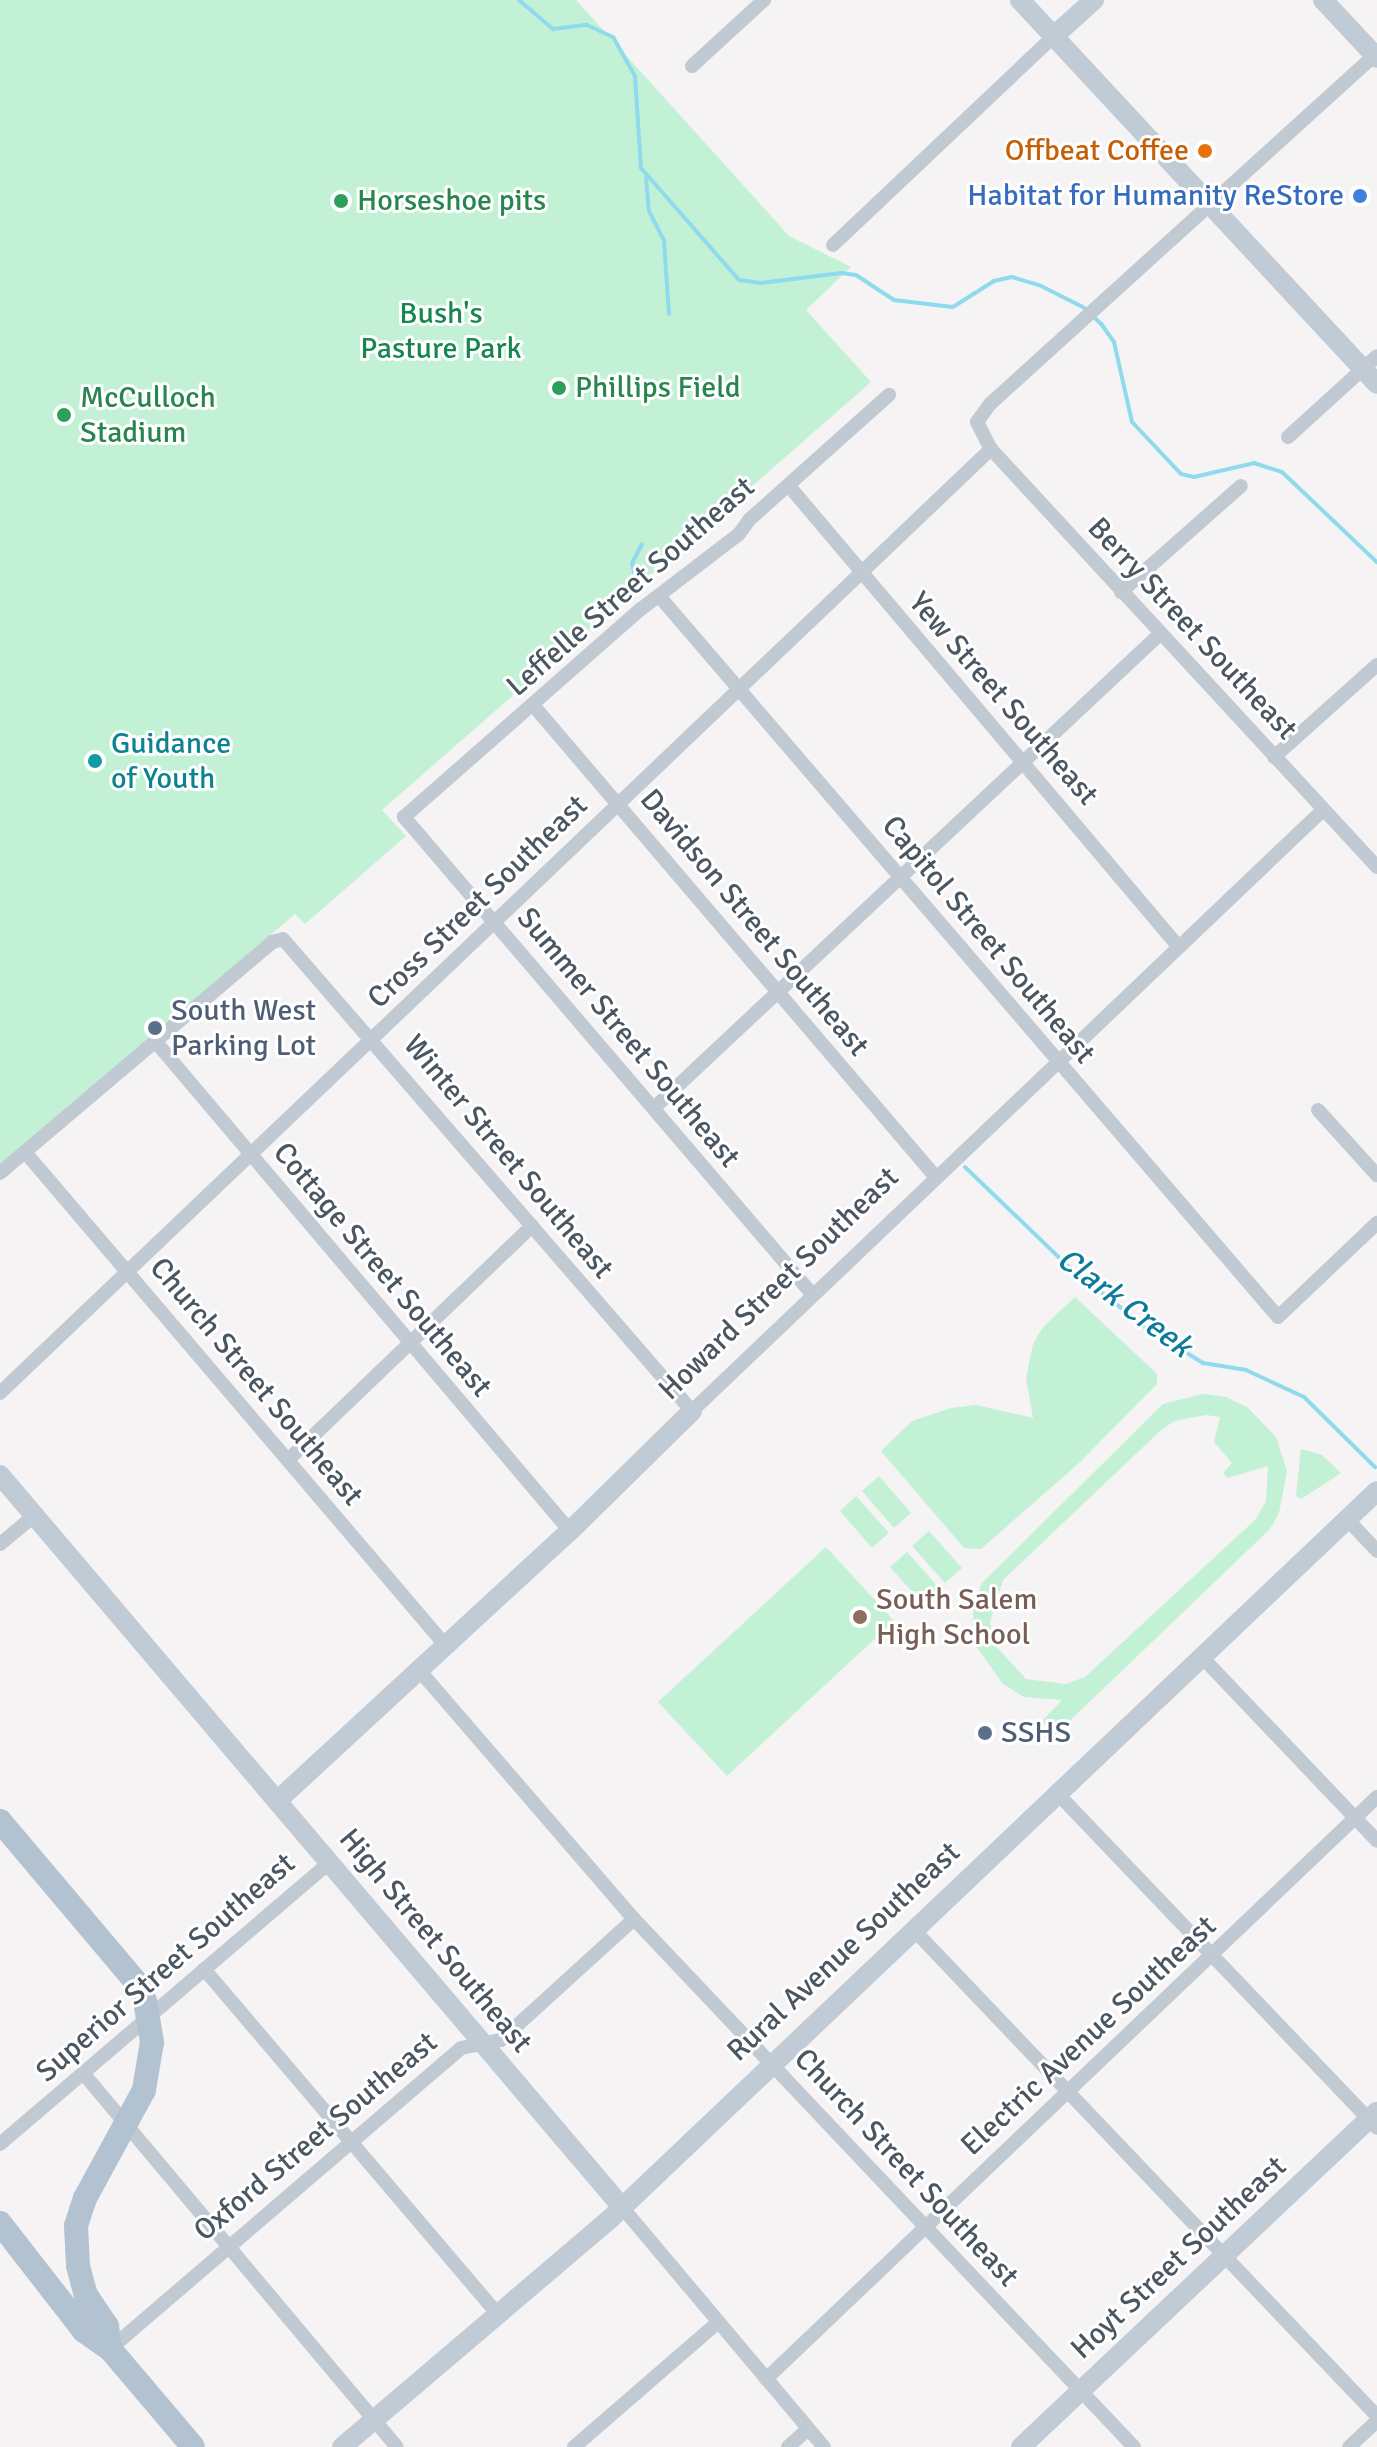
<!DOCTYPE html>
<style>
body{margin:0}
#map{position:relative;width:1377px;height:2447px;overflow:hidden;background:#f5f3f3;font-family:Signika,sans-serif}
div>[style]{position:absolute}
.green>*{inset:0;background:#c3f1d5}
.stream>*{height:4px;margin:-2px;padding:0 2px;transform-origin:2px;border-radius:2px;background:#90daee}
.street>*{height:14px;margin:-7px;padding:0 7px;transform-origin:7px;border-radius:7px;background:#c1cad2}
.secondary>*{height:20px;margin:-10px;padding:0 10px;transform-origin:10px;border-radius:10px;background:#c1cbd6}
.primary>*{height:24px;margin:-12px;padding:0 12px;transform-origin:12px;border-radius:12px;background:#b3c2d1}
.dots>*{width:22px;height:22px;translate:-50% -50%;box-sizing:border-box;border:4px solid #fff;border-radius:50%}
span{translate:-50% -50%;white-space:nowrap;text-align:center;line-height:1.15;-webkit-text-stroke:6px #fff;paint-order:stroke}
.food-label{font-size:30px;color:#c56008}
.right{translate:-100% -50%;text-align:right}
.shop-label{font-size:30px;color:#366cbe}
.leisure-label{font-size:30px;color:#27864d}
.left{translate:0 -50%;text-align:left}
.park-label{font-size:30px;color:#17864f}
.street-label{font-size:30px;color:#4a5661}
.culture-label{font-size:30px;color:#0d838f}
.service-label{font-size:30px;color:#4e5e75}
.education-label{font-size:30px;color:#785e54}
.water-label{font-size:32px;color:#0c7c9b;font-style:italic}
</style>
<div id="map">
<div class="green">
<div style="clip-path:polygon(0 0,576px 0,789px 236px,851px 267px,806px 310px,871px 382px,382px 810px,406px 836px,305px 924px,295px 914px,0 1165px)"></div>
<div style="clip-path:polygon(1075px 1297px,1157px 1374px,1157px 1384px,1078px 1464px,981px 1549px,964px 1548px,881px 1451px,912px 1421px,951px 1408px,976px 1405px,1033px 1418px,1026px 1378px,1033px 1344px,1043px 1327px)"></div>
<div style="clip-path:polygon(evenodd,1203px 1394px,1226px 1397px,1247px 1407px,1276px 1437px,1287px 1471px,1279px 1513px,1270px 1529px,1055px 1735px,1042px 1721px,1062px 1700px,1024px 1697px,1003px 1684px,975px 1645px,973px 1606px,982px 1583px,1163px 1404px,1203px 1394px,1206px 1415px,1220px 1417px,1214px 1442px,1232px 1463px,1223px 1473px,1227px 1478px,1268px 1466px,1266px 1501px,1256px 1519px,1085px 1677px,1066px 1684px,1026px 1679px,995px 1645px,990px 1622px,1003px 1580px,1160px 1431px,1174px 1421px,1206px 1415px)"></div>
<div style="clip-path:polygon(1301px 1449px,1322px 1455px,1341px 1473px,1301px 1499px,1296px 1496px)"></div>
<div style="clip-path:polygon(879px 1476px,911px 1513px,894px 1528px,862px 1491px)"></div>
<div style="clip-path:polygon(856px 1496px,889px 1533px,872px 1548px,840px 1511px)"></div>
<div style="clip-path:polygon(929px 1531px,962px 1568px,945px 1583px,912px 1546px)"></div>
<div style="clip-path:polygon(826px 1547px,894px 1621px,727px 1776px,658px 1702px)"></div>
<div style="clip-path:polygon(907px 1552px,940px 1589px,923px 1604px,890px 1567px)"></div>
</div>
<div class="stream">
<div style="left:519px;top:0;width:45px;rotate:40.5deg"></div>
<div style="left:553px;top:29px;width:34px;rotate:-7deg"></div>
<div style="left:587px;top:25px;width:29px;rotate:25deg"></div>
<div style="left:613px;top:37px;width:45px;rotate:60.6deg"></div>
<div style="left:635px;top:76px;width:92px;rotate:86.3deg"></div>
<div style="left:641px;top:168px;width:149px;rotate:48.8deg"></div>
<div style="left:739px;top:280px;width:22px;rotate:8deg"></div>
<div style="left:761px;top:283px;width:81px;rotate:-7.1deg"></div>
<div style="left:841px;top:273px;width:15px;rotate:8deg"></div>
<div style="left:856px;top:275px;width:45px;rotate:33.3deg"></div>
<div style="left:894px;top:300px;width:59px;rotate:6.8deg"></div>
<div style="left:953px;top:307px;width:49px;rotate:-32.4deg"></div>
<div style="left:994px;top:281px;width:18px;rotate:-13deg"></div>
<div style="left:1012px;top:277px;width:28px;rotate:17deg"></div>
<div style="left:1039px;top:285px;width:49px;rotate:26.6deg"></div>
<div style="left:1083px;top:307px;width:26px;rotate:43deg"></div>
<div style="left:1102px;top:325px;width:21px;rotate:55deg"></div>
<div style="left:1114px;top:342px;width:82px;rotate:77.3deg"></div>
<div style="left:1132px;top:422px;width:71px;rotate:46.7deg"></div>
<div style="left:1181px;top:474px;width:13px;rotate:13deg"></div>
<div style="left:1194px;top:477px;width:62px;rotate:-13.1deg"></div>
<div style="left:1254px;top:463px;width:29px;rotate:18deg"></div>
<div style="left:1282px;top:472px;width:131px;rotate:43.5deg"></div>
<div style="left:646px;top:178px;width:33px;rotate:85deg"></div>
<div style="left:649px;top:211px;width:34px;rotate:63deg"></div>
<div style="left:664px;top:241px;width:73px;rotate:86.1deg"></div>
<div style="left:636px;top:583px;width:20px;rotate:-101deg"></div>
<div style="left:632px;top:563px;width:21px;rotate:-62deg"></div>
<div style="left:965px;top:1167px;width:143px;rotate:43.9deg"></div>
<div style="left:1068px;top:1266px;width:97px;rotate:38.3deg"></div>
<div style="left:1144px;top:1326px;width:70px;rotate:32.1deg"></div>
<div style="left:1203px;top:1363px;width:44px;rotate:9.2deg"></div>
<div style="left:1246px;top:1370px;width:64px;rotate:25deg"></div>
<div style="left:1304px;top:1397px;width:100px;rotate:44.6deg"></div>
</div>
<div class="street">
<div style="left:1377px;top:53px;width:522px;rotate:137.79deg"></div>
<div style="left:990px;top:404px;width:22px;rotate:126deg"></div>
<div style="left:977px;top:422px;width:30px;rotate:63deg"></div>
<div style="left:991px;top:449px;width:569px;rotate:47.28deg"></div>
<div style="left:692px;top:66px;width:98px;rotate:-42.5deg"></div>
<div style="left:833px;top:245px;width:304px;rotate:-43.4deg"></div>
<div style="left:1288px;top:437px;width:120px;rotate:-42.3deg"></div>
<div style="left:789px;top:486px;width:602px;rotate:49.78deg"></div>
<div style="left:1121px;top:592px;width:160px;rotate:-41.5deg"></div>
<div style="left:659px;top:596px;width:950px;rotate:49.35deg"></div>
<div style="left:1278px;top:1317px;width:137px;rotate:-43.5deg"></div>
<div style="left:533px;top:705px;width:618px;rotate:49.53deg"></div>
<div style="left:1274px;top:757px;width:138px;rotate:-41.8deg"></div>
<div style="left:155px;top:1041px;width:642px;rotate:49.74deg"></div>
<div style="left:654px;top:1108px;width:693px;rotate:-43.13deg"></div>
<div style="left:1318px;top:1110px;width:88px;rotate:47.8deg"></div>
<div style="left:25px;top:1152px;width:649px;rotate:49.56deg"></div>
<div style="left:0;top:1173px;width:357px;rotate:-40.3deg"></div>
<div style="left:272px;top:942px;width:11px;rotate:-15deg"></div>
<div style="left:283px;top:939px;width:625px;rotate:49.09deg"></div>
<div style="left:692px;top:1411px;width:871px;rotate:-43.61deg"></div>
<div style="left:812px;top:1294px;width:628px;rotate:-130.54deg"></div>
<div style="left:404px;top:817px;width:315px;rotate:-41.3deg"></div>
<div style="left:641px;top:609px;width:123px;rotate:-37.4deg"></div>
<div style="left:739px;top:534px;width:17px;rotate:-54deg"></div>
<div style="left:749px;top:520px;width:188px;rotate:-41.8deg"></div>
<div style="left:0;top:1393px;width:1369px;rotate:-43.61deg"></div>
<div style="left:289px;top:1459px;width:337px;rotate:-43.8deg"></div>
<div style="left:1347px;top:1519px;width:44px;rotate:46.8deg"></div>
<div style="left:0;top:1544px;width:44px;rotate:-39.5deg"></div>
<div style="left:1201px;top:1656px;width:255px;rotate:46.4deg"></div>
<div style="left:419px;top:1670px;width:329px;rotate:49.2deg"></div>
<div style="left:634px;top:1919px;width:727px;rotate:46.56deg"></div>
<div style="left:1057px;top:1793px;width:463px;rotate:46.3deg"></div>
<div style="left:913px;top:1929px;width:673px;rotate:46.39deg"></div>
<div style="left:204px;top:1969px;width:454px;rotate:49.6deg"></div>
<div style="left:83px;top:2073px;width:488px;rotate:50deg"></div>
<div style="left:0;top:2144px;width:433px;rotate:-40.5deg"></div>
<div style="left:621px;top:2206px;width:315px;rotate:49.9deg"></div>
<div style="left:110px;top:2349px;width:462px;rotate:-40.6deg"></div>
<div style="left:461px;top:2048px;width:41px;rotate:-11.3deg"></div>
<div style="left:501px;top:2040px;width:180px;rotate:-42.3deg"></div>
<div style="left:766px;top:2379px;width:844px;rotate:-43.61deg"></div>
<div style="left:574px;top:2447px;width:189px;rotate:-40.9deg"></div>
<div style="left:788px;top:2447px;width:27px;rotate:-42deg"></div>
<div style="left:1349px;top:2447px;width:38px;rotate:-43deg"></div>
</div>
<div class="secondary">
<div style="left:1020px;top:0;width:524px;rotate:47.09deg"></div>
<div style="left:1323px;top:0;width:79px;rotate:47deg"></div>
<div style="left:1054px;top:36px;width:54px;rotate:-42deg"></div>
<div style="left:0;top:1475px;width:959px;rotate:49.65deg"></div>
<div style="left:277px;top:1801px;width:398px;rotate:-42.7deg"></div>
<div style="left:570px;top:1531px;width:171px;rotate:-44.5deg"></div>
<div style="left:342px;top:2447px;width:352px;rotate:-40.4deg"></div>
<div style="left:610px;top:2219px;width:1057px;rotate:-43.51deg"></div>
<div style="left:1021px;top:2447px;width:489px;rotate:-43.3deg"></div>
</div>
<div class="primary">
<div style="left:0;top:1821px;width:211px;rotate:49.8deg"></div>
<div style="left:136px;top:1982px;width:21px;rotate:65deg"></div>
<div style="left:145px;top:2001px;width:42px;rotate:80.3deg"></div>
<div style="left:152px;top:2042px;width:49px;rotate:99.5deg"></div>
<div style="left:144px;top:2090px;width:123px;rotate:118.6deg"></div>
<div style="left:85px;top:2198px;width:29px;rotate:108deg"></div>
<div style="left:76px;top:2226px;width:40px;rotate:87.1deg"></div>
<div style="left:78px;top:2266px;width:30px;rotate:75deg"></div>
<div style="left:86px;top:2295px;width:37px;rotate:56deg"></div>
<div style="left:107px;top:2326px;width:23px;rotate:83deg"></div>
<div style="left:0;top:2223px;width:137px;rotate:52.1deg"></div>
<div style="left:84px;top:2331px;width:32px;rotate:35deg"></div>
<div style="left:110px;top:2349px;width:128px;rotate:49.7deg"></div>
</div>
<div class="dots">
<div style="left:1205px;top:151px;background:#e8710a"></div>
<div style="left:1360px;top:196px;background:#3f7fe0"></div>
<div style="left:341px;top:201px;background:#2e9e5b"></div>
<div style="left:559px;top:388px;background:#2e9e5b"></div>
<div style="left:64px;top:415px;background:#2e9e5b"></div>
<div style="left:95px;top:761px;background:#0f9aa8"></div>
<div style="left:155px;top:1028px;background:#5c6f8a"></div>
<div style="left:860px;top:1617px;background:#8d6e63"></div>
<div style="left:985px;top:1733px;background:#5c6f8a"></div>
</div>
<div class="food-label">
<span class="right" style="left:1189px;top:151px">Offbeat Coffee</span>
</div>
<div class="shop-label">
<span class="right" style="left:1344px;top:196px">Habitat for Humanity ReStore</span>
</div>
<div class="leisure-label">
<span class="left" style="left:357px;top:201px">Horseshoe pits</span>
<span class="left" style="left:575px;top:388px">Phillips Field</span>
<span class="left" style="left:80px;top:415px">McCulloch<br>Stadium</span>
</div>
<div class="park-label">
<span style="left:441px;top:331px">Bush's<br>Pasture Park</span>
</div>
<div class="street-label">
<span style="left:631px;top:587px;rotate:-41deg">Leffelle Street Southeast</span>
<span style="left:1192px;top:629px;rotate:47deg">Berry Street Southeast</span>
<span style="left:1003px;top:699px;rotate:49deg">Yew Street Southeast</span>
<span style="left:478px;top:902px;rotate:-44deg">Cross Street Southeast</span>
<span style="left:754px;top:923px;rotate:50deg">Davidson Street Southeast</span>
<span style="left:988px;top:940px;rotate:50deg">Capitol Street Southeast</span>
<span style="left:628px;top:1038px;rotate:50deg">Summer Street Southeast</span>
<span style="left:508px;top:1157px;rotate:50deg">Winter Street Southeast</span>
<span style="left:382px;top:1270px;rotate:50deg">Cottage Street Southeast</span>
<span style="left:779px;top:1284px;rotate:-44deg">Howard Street Southeast</span>
<span style="left:256px;top:1382px;rotate:50deg">Church Street Southeast</span>
<span style="left:435px;top:1941px;rotate:50deg">High Street Southeast</span>
<span style="left:844px;top:1952px;rotate:-43deg">Rural Avenue Southeast</span>
<span style="left:166px;top:1968px;rotate:-41deg">Superior Street Southeast</span>
<span style="left:1089px;top:2036px;rotate:-43deg">Electric Avenue Southeast</span>
<span style="left:316px;top:2137px;rotate:-40deg">Oxford Street Southeast</span>
<span style="left:906px;top:2168px;rotate:47deg">Church Street Southeast</span>
<span style="left:1179px;top:2258px;rotate:-43deg">Hoyt Street Southeast</span>
</div>
<div class="culture-label">
<span class="left" style="left:111px;top:761px">Guidance<br>of Youth</span>
</div>
<div class="service-label">
<span class="left" style="left:171px;top:1028px">South West<br>Parking Lot</span>
<span class="left" style="left:1001px;top:1733px">SSHS</span>
</div>
<div class="education-label">
<span class="left" style="left:876px;top:1617px">South Salem<br>High School</span>
</div>
<div class="water-label">
<span style="left:1124px;top:1303px;rotate:37deg">Clark Creek</span>
</div>
</div>
